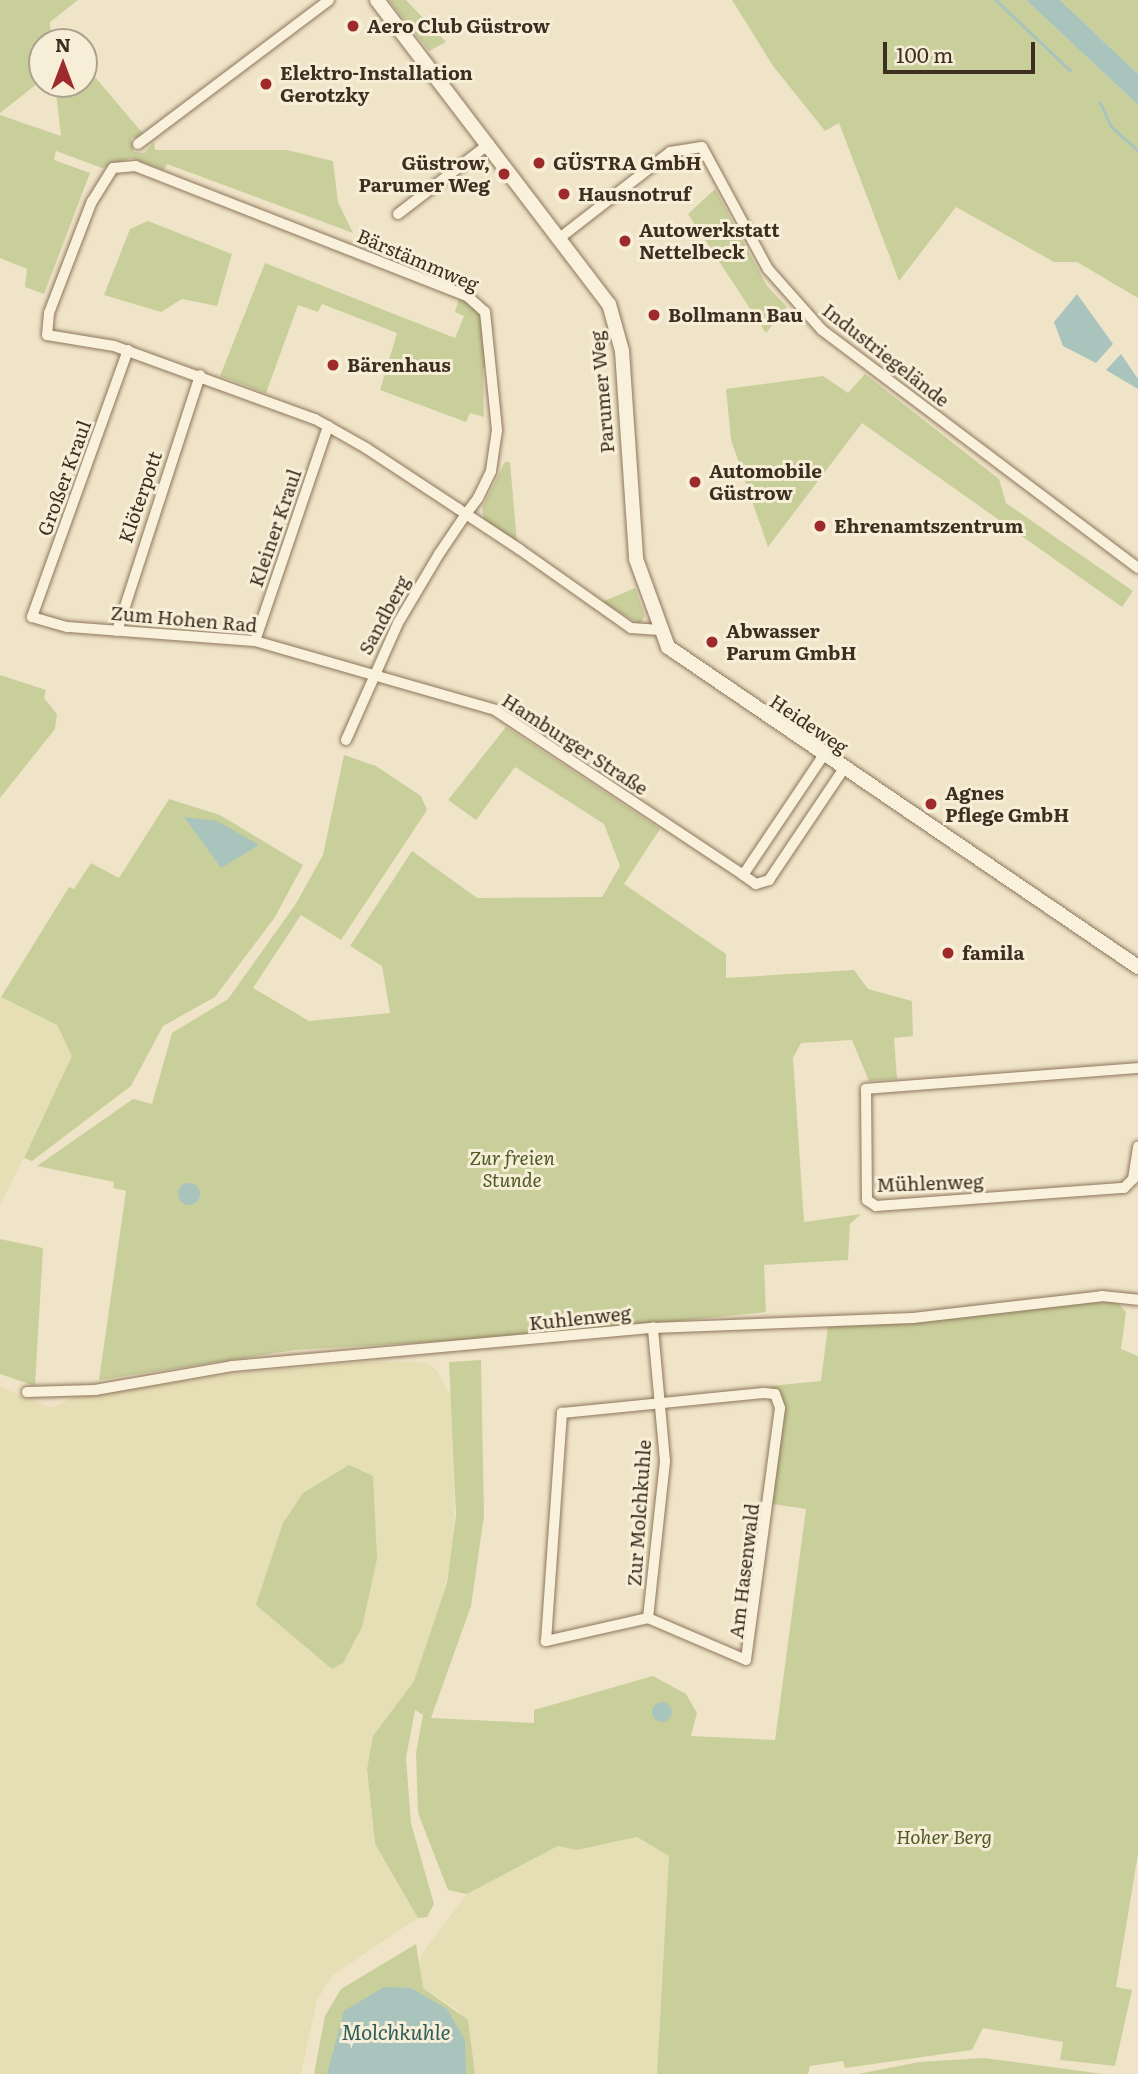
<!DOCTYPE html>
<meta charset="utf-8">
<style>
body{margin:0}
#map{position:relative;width:1138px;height:2074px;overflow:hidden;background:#f0e4c8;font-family:Literata,serif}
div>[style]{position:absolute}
.farmland>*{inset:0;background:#e6deb5}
.green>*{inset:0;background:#c9cf9b}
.water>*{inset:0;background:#a9c4bc}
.round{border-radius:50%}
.stream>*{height:2.5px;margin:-1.25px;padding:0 1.25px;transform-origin:1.25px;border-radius:1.25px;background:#a9c4bc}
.roads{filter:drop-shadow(0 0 2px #8d765c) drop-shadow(0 0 2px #8d765c)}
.street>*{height:10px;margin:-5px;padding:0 5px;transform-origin:5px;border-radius:5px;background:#faf1dc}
.secondary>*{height:14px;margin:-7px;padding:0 7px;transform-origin:7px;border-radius:7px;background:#faf1dc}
.dots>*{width:19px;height:19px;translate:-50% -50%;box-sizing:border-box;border:4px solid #f7eed8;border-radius:50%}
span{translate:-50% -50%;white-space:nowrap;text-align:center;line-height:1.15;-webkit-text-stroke:6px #f7eed8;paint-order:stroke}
.poi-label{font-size:19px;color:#3d2e20;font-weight:700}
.left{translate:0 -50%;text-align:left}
.right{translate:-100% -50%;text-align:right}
.street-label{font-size:19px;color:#3d2e20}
.park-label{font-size:19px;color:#4d5a26;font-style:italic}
.water-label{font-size:21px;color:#2f5d5a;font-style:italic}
.north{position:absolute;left:28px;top:28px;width:70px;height:70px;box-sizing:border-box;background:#f7eed8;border:2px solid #ada18e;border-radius:50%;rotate:0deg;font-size:19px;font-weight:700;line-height:28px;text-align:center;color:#3d2e20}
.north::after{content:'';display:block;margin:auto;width:24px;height:32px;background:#9e2a2b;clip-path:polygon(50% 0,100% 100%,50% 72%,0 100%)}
.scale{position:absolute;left:883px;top:42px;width:152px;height:32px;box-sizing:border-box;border:4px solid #3d2e20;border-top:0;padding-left:9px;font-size:21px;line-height:24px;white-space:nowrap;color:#3d2e20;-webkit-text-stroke:5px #f7eed8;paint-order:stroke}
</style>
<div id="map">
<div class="farmland">
<div style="clip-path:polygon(0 997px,57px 1025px,69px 1038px,73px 1057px,0 1206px)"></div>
<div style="clip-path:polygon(364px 1362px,426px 1362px,437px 1371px,452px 1398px,456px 1439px,453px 1549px,436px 1629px,414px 1681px,373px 1736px,367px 1769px,375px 1844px,418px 1918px,333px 1975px,317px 2000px,301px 2074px,0 2074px,0 1387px,52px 1408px,72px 1398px,224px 1375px)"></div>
<div style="clip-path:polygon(637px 1837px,669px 1856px,657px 2074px,475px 2074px,458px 2010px,423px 1988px,416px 1968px,422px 1954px,467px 1894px,558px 1846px,577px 1850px)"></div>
</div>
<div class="green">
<div style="clip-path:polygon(0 0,78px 0,50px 22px,51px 42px,42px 42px,42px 80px,0 113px)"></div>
<div style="clip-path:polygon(389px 0,406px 0,446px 42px,429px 51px)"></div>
<div style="clip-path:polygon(732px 0,1026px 0,1138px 105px,1138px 298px,1077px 262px,1054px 262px,956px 207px,899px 281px,839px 123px,825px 131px,773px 66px)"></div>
<div style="clip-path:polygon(1060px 0,1138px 0,1138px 74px)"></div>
<div style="clip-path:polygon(84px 64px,145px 136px,131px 138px,134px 152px,144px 153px,154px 142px,155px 150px,287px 150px,333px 161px,338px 202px,353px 233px,167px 164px,164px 170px,131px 158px,102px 168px,56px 151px,54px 160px,90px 173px,44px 294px,25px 287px,27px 269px,0 258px,0 115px,61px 136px,55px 84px,84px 84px)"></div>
<div style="clip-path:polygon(715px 189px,767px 286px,787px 307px,766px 333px,688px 214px)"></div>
<div style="clip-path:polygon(148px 221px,232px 254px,217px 306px,182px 299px,161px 312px,104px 295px,130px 229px)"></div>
<div style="clip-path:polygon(265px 263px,455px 338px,464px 316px,455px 312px,459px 298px,471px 305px,480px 315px,488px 364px,483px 368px,484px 417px,470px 413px,466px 422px,380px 390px,397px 333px,322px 304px,318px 312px,298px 305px,266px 393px,220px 376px)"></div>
<div style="clip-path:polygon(865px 374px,999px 479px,1006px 503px,1133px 591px,1122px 607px,862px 423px,768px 547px,731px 440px,726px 389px,823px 376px,848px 393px)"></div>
<div style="clip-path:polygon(505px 462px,510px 462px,517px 543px,484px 520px,482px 508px)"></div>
<div style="clip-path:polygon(635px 588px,645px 616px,640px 624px,602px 602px)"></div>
<div style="clip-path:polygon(0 675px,46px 690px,44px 698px,57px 714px,55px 729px,0 798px)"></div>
<div style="clip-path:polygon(506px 727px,660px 829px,624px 884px,726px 954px,726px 978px,854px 970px,868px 989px,912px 1001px,913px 1036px,894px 1038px,897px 1079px,869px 1081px,852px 1040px,801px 1043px,793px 1058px,804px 1222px,861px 1214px,850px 1224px,848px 1260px,764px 1265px,766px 1312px,532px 1336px,295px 1350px,99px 1380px,126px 1191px,113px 1188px,114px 1182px,37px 1166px,133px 1099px,152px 1104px,172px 1033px,228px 999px,295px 905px,323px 855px,344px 755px,376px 766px,421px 796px,427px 810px,341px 940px,301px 915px,253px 988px,309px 1021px,390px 1013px,382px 966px,350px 946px,412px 851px,477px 898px,602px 897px,620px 866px,604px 824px,515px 767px,476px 820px,448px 800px)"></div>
<div style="clip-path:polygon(169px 799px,220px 815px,303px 865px,275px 917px,215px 997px,163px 1026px,131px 1086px,32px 1161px,24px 1158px,72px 1056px,57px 1025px,1px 997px,69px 887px,74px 889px,91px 863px,119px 878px)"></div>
<div style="clip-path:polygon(0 1239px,43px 1248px,35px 1386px,0 1374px)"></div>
<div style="clip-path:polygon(1077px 1302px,1117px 1302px,1126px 1312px,1121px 1349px,1138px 1356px,1138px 1854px,1116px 1987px,1132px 1990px,1115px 2066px,1060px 2060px,1063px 2042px,983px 2028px,972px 2050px,845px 2068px,843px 2061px,810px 2066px,808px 2074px,657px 2074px,669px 1856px,637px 1837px,577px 1850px,558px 1846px,467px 1894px,448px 1890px,418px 1813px,416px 1753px,423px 1715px,415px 1710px,406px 1758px,411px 1823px,434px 1904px,427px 1917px,418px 1918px,375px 1844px,367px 1769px,373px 1736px,414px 1681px,447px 1583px,456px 1515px,449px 1362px,481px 1360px,484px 1516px,471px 1606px,431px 1718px,534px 1723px,534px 1710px,653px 1676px,686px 1694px,697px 1713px,691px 1736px,775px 1740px,806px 1509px,772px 1504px,785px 1407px,770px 1386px,821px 1381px,828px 1326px)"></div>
<div style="clip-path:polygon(349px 1465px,373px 1476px,377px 1559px,362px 1627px,343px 1663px,332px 1669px,256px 1605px,283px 1523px,303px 1493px)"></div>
<div style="clip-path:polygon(416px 1944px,423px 1988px,468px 2020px,475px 2074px,314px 2074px,325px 2016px,341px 1989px)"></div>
<div style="clip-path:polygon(984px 2058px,1103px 2074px,858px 2074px,919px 2062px)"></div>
</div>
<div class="water">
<div style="clip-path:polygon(1026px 0,1060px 0,1138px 74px,1138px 105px)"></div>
<div style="clip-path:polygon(1077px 294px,1113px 344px,1096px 363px,1063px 346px,1054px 322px)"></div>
<div style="clip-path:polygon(1121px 354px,1138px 379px,1138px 389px,1106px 370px)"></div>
<div style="clip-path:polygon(184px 817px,217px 821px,259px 845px,221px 868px)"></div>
<div class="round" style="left:178px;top:1183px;width:22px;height:22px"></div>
<div class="round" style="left:652px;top:1702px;width:20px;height:20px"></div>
<div style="clip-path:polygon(384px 1987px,411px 1988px,447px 2009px,465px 2040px,466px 2074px,327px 2074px,344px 2011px)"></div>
</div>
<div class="stream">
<div style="left:996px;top:0;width:102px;rotate:43.4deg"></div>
<div style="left:1100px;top:102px;width:26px;rotate:65deg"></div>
<div style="left:1111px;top:126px;width:36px;rotate:42deg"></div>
</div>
<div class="roads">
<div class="street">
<div style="left:138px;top:144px;width:239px;rotate:-37deg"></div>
<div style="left:398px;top:214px;width:115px;rotate:-37.6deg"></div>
<div style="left:561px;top:237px;width:138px;rotate:-37.9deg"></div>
<div style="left:670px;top:152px;width:32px;rotate:-9deg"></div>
<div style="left:702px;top:147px;width:139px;rotate:61.6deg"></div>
<div style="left:768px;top:269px;width:81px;rotate:48.5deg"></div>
<div style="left:822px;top:330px;width:396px;rotate:37deg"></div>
<div style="left:128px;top:350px;width:284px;rotate:109.8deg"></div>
<div style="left:32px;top:617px;width:37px;rotate:16deg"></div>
<div style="left:68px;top:627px;width:188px;rotate:4.3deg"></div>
<div style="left:255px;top:641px;width:250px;rotate:16deg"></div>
<div style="left:495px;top:710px;width:298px;rotate:33.6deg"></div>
<div style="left:117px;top:631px;width:269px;rotate:-72deg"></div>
<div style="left:255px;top:641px;width:227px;rotate:-71.2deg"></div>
<div style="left:346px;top:740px;width:128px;rotate:-66deg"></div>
<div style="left:398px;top:623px;width:80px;rotate:-59.3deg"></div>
<div style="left:439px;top:554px;width:48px;rotate:-56deg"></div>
<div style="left:466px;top:514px;width:20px;rotate:-53deg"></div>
<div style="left:478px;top:498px;width:30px;rotate:-64deg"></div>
<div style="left:491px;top:471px;width:41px;rotate:-81.7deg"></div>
<div style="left:497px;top:430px;width:119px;rotate:-95.8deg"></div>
<div style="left:485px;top:312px;width:24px;rotate:-138deg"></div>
<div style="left:467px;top:296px;width:356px;rotate:-158.6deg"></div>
<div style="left:136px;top:166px;width:23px;rotate:175deg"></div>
<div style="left:113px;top:168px;width:39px;rotate:122deg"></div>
<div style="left:92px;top:201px;width:120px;rotate:111deg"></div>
<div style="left:49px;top:313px;width:22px;rotate:95deg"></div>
<div style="left:47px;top:335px;width:68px;rotate:9.3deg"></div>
<div style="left:114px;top:346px;width:214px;rotate:20deg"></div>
<div style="left:315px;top:419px;width:59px;rotate:29.6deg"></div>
<div style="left:366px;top:448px;width:109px;rotate:33.4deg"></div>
<div style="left:457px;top:508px;width:11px;rotate:34deg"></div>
<div style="left:466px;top:514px;width:64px;rotate:33.4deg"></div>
<div style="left:519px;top:549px;width:137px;rotate:35.2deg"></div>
<div style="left:631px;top:628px;width:29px;rotate:4deg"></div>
<div style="left:823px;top:756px;width:143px;rotate:123.9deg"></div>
<div style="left:743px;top:875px;width:16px;rotate:35deg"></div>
<div style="left:756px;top:884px;width:14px;rotate:-17deg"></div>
<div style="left:769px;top:880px;width:133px;rotate:-56.1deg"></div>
<div style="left:1138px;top:1068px;width:273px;rotate:175.6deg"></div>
<div style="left:866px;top:1089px;width:111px;rotate:89.5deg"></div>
<div style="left:867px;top:1200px;width:11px;rotate:34deg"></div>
<div style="left:876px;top:1206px;width:249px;rotate:-4.2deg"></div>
<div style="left:1124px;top:1188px;width:13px;rotate:-45deg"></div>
<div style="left:1133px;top:1179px;width:33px;rotate:-81deg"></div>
<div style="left:27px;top:1392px;width:68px;rotate:-1.7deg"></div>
<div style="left:95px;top:1390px;width:139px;rotate:-9.9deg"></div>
<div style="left:232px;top:1366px;width:423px;rotate:-5.2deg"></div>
<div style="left:653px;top:1328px;width:260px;rotate:-2.2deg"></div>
<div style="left:913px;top:1318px;width:190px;rotate:-6.6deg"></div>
<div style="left:1102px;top:1296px;width:36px;rotate:6deg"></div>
<div style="left:763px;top:1393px;width:12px;rotate:5deg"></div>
<div style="left:775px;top:1394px;width:15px;rotate:70deg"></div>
<div style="left:780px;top:1408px;width:254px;rotate:97.7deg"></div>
<div style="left:746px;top:1660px;width:107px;rotate:-156.8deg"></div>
<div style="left:648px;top:1618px;width:105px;rotate:167.3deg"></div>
<div style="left:546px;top:1641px;width:229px;rotate:-86deg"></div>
<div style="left:562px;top:1413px;width:202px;rotate:-5.7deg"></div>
<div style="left:648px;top:1618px;width:158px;rotate:-83.8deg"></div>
<div style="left:665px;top:1461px;width:134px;rotate:-95.2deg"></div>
</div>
<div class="secondary">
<div style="left:377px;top:0;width:382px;rotate:52.7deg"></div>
<div style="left:609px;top:304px;width:49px;rotate:74.5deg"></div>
<div style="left:622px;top:351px;width:208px;rotate:86.1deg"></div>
<div style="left:636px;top:559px;width:94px;rotate:70deg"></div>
<div style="left:668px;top:647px;width:569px;rotate:34.25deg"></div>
</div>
</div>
<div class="dots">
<div style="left:353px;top:26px;background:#9e2a2b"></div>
<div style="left:266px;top:84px;background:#9e2a2b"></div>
<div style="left:539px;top:163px;background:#9e2a2b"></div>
<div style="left:504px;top:174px;background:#9e2a2b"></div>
<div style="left:564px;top:194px;background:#9e2a2b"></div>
<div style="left:625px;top:241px;background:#9e2a2b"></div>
<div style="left:654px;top:315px;background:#9e2a2b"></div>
<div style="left:333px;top:365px;background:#9e2a2b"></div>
<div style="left:695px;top:482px;background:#9e2a2b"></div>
<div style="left:820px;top:526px;background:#9e2a2b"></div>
<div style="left:712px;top:642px;background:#9e2a2b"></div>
<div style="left:931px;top:804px;background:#9e2a2b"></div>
<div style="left:948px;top:953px;background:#9e2a2b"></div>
</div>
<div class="poi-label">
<span class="left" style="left:367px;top:26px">Aero Club Güstrow</span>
<span class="left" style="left:280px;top:84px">Elektro-Installation<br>Gerotzky</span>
<span class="right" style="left:490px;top:174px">Güstrow,<br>Parumer Weg</span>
<span class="left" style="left:553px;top:163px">GÜSTRA GmbH</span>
<span class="left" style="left:578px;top:194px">Hausnotruf</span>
<span class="left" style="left:639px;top:241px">Autowerkstatt<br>Nettelbeck</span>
<span class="left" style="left:668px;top:315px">Bollmann Bau</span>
<span class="left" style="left:347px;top:365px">Bärenhaus</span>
<span class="left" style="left:709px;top:482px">Automobile<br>Güstrow</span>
<span class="left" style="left:834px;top:526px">Ehrenamtszentrum</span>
<span class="left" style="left:726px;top:642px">Abwasser<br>Parum GmbH</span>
<span class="left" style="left:945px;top:804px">Agnes<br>Pflege GmbH</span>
<span class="left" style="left:962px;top:953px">famila</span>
</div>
<div class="street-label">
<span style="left:418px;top:260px;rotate:23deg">Bärstämmweg</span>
<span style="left:886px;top:355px;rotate:38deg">Industriegelände</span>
<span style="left:602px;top:392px;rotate:-95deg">Parumer Weg</span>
<span style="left:64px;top:478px;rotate:-70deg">Großer Kraul</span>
<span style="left:140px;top:497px;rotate:-71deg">Klöterpott</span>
<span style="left:275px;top:528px;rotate:-71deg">Kleiner Kraul</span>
<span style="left:384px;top:615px;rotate:-62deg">Sandberg</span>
<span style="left:184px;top:619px;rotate:5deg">Zum Hohen Rad</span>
<span style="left:809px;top:724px;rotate:34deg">Heideweg</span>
<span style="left:575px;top:744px;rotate:33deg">Hamburger Straße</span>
<span style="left:930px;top:1183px;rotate:-2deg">Mühlenweg</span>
<span style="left:580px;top:1318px;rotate:-6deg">Kuhlenweg</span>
<span style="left:639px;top:1513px;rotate:-86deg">Zur Molchkuhle</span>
<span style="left:744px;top:1571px;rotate:-83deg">Am Hasenwald</span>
</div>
<div class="park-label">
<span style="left:512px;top:1169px">Zur freien<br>Stunde</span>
<span style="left:944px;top:1837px">Hoher Berg</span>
</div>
<div class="water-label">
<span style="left:396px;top:2031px">Molchkuhle</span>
</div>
<div class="north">N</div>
<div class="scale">100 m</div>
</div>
